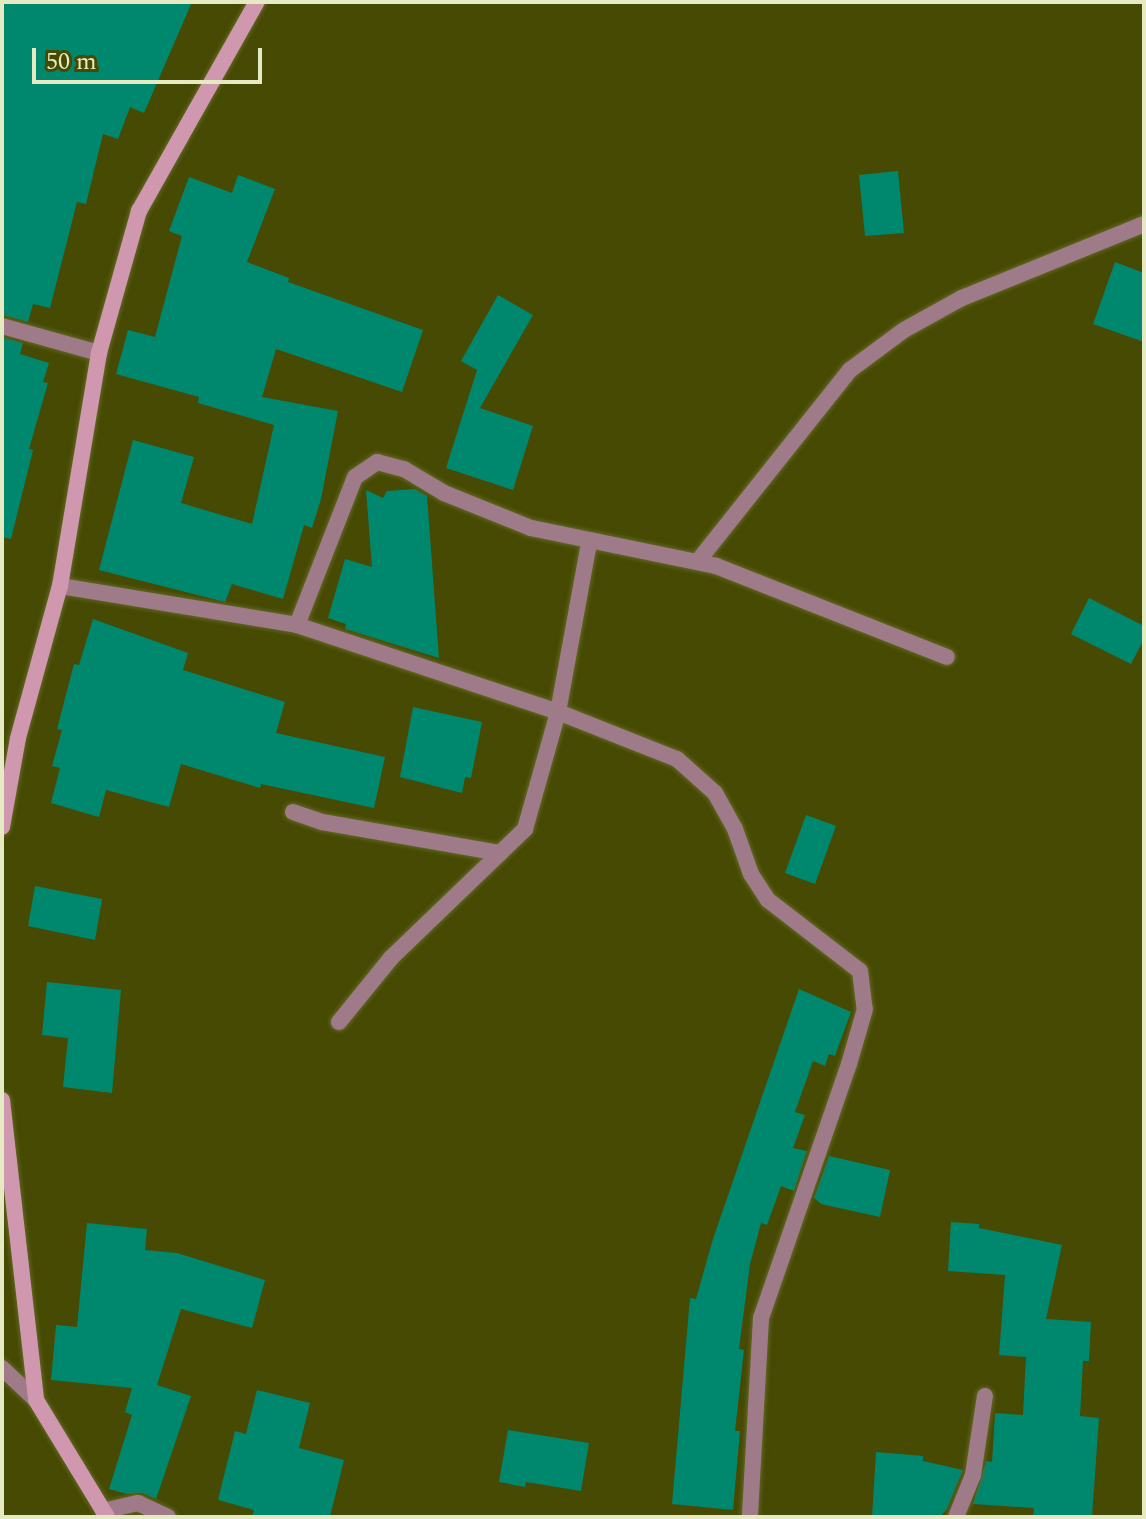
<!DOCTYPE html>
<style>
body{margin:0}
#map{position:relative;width:1146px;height:1519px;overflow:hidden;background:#464a02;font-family:Spectral,serif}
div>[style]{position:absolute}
.building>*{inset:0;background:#00886e}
.roads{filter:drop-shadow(0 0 2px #636725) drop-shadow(0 0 2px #636725)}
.minor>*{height:16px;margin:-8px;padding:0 8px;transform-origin:8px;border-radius:8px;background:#9f7b89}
.secondary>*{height:16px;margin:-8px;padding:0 8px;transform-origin:8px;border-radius:8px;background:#d098af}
span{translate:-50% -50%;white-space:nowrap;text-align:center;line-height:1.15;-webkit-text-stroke:7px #464a02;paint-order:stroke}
.frame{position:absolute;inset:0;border:4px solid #e5eac2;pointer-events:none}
.scale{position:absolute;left:32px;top:48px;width:230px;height:36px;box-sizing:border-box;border:4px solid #e5eac2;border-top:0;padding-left:10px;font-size:24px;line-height:28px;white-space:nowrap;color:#e5eac2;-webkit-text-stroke:6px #464a02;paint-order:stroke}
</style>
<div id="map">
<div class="building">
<div style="clip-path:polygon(2px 2px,192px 2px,144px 113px,130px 107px,118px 139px,103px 134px,86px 204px,77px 202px,50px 308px,33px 304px,28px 322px,2px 315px)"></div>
<div style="clip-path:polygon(898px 171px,904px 233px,865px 236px,859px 175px)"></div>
<div style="clip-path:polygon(238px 175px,275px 189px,247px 262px,289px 278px,288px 282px,423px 330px,402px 392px,276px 349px,262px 397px,338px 411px,321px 499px,312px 528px,304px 525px,283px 599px,232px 584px,225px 602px,99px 570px,133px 440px,194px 457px,181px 503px,252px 524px,274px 425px,198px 403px,199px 397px,116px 374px,128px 330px,155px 337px,182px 236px,169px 231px,189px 177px,232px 193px)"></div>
<div style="clip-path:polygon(1115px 262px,1144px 273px,1144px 342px,1093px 324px)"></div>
<div style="clip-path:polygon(498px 295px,533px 315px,480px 408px,533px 426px,513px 490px,446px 468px,477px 370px,461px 361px)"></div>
<div style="clip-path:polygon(2px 337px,23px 343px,20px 354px,49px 363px,43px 382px,48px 383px,29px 449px,33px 450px,11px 539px,2px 537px)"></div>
<div style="clip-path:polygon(415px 489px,427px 496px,439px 658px,345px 629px,346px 624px,328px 618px,345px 559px,372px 567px,366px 490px,383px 498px,387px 491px)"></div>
<div style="clip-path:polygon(1089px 598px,1144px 626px,1144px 639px,1131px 664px,1071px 634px)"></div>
<div style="clip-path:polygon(93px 619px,188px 653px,183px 670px,285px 702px,276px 733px,385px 757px,374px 808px,261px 784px,260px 788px,181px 764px,169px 807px,106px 790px,99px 817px,51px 803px,60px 768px,52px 766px,62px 730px,57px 729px,74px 664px,79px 665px)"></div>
<div style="clip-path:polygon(413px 707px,482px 722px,471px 778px,465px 777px,462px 793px,400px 777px)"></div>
<div style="clip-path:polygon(806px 815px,836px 826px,815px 884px,785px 873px)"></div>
<div style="clip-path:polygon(35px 886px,102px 899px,95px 940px,28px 926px)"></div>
<div style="clip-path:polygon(47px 982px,121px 990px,112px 1093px,63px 1087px,68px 1038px,42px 1035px)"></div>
<div style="clip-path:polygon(799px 989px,851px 1012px,835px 1056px,829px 1054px,825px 1066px,813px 1061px,795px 1112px,805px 1115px,793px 1148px,807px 1151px,794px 1191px,781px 1186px,767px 1225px,761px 1223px,750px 1264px,739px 1349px,744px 1350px,735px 1431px,740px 1431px,733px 1510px,672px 1504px,690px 1298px,696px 1299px,713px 1239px)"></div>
<div style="clip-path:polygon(829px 1156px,890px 1170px,880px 1217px,821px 1204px,814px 1198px)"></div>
<div style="clip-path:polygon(951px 1222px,979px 1224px,979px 1228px,1062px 1245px,1046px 1319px,1091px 1322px,1089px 1361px,1083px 1361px,1080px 1416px,1099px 1418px,1092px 1517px,1033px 1517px,1034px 1508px,973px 1504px,986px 1461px,992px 1462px,995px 1413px,1023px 1415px,1026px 1357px,999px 1355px,1005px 1275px,948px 1271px)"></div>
<div style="clip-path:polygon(87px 1223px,147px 1229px,145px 1250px,177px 1253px,265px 1280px,252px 1328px,181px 1309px,157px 1385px,191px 1396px,156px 1499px,142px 1493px,127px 1494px,109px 1489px,132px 1415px,125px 1412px,132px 1388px,51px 1380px,56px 1325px,77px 1327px)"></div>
<div style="clip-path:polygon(257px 1390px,310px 1403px,299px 1448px,344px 1460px,330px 1517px,252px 1517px,254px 1510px,218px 1500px,235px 1431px,246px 1434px)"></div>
<div style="clip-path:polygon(508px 1430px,589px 1443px,581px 1491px,526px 1482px,525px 1487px,499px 1482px)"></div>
<div style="clip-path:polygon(876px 1452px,923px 1456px,923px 1461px,963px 1470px,947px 1509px,940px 1517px,872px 1517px)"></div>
</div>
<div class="roads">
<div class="minor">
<div style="left:2px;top:326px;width:101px;rotate:15.6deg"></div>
<div style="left:698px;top:561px;width:244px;rotate:-51.5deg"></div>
<div style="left:850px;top:370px;width:67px;rotate:-36.5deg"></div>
<div style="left:904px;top:330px;width:66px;rotate:-28.9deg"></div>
<div style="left:962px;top:298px;width:196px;rotate:-22.1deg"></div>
<div style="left:60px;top:586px;width:240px;rotate:9.3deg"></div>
<div style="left:297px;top:625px;width:275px;rotate:18.4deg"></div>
<div style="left:558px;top:712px;width:128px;rotate:21.6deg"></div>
<div style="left:677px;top:759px;width:51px;rotate:41.8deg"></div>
<div style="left:715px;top:793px;width:41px;rotate:60.9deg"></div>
<div style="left:735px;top:829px;width:48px;rotate:70.4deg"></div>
<div style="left:751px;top:874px;width:31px;rotate:57deg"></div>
<div style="left:768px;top:900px;width:116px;rotate:37.7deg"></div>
<div style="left:860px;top:971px;width:38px;rotate:83deg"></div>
<div style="left:865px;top:1009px;width:57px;rotate:106.2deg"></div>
<div style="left:849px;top:1064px;width:269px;rotate:109.1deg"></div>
<div style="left:761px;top:1318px;width:199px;rotate:93.2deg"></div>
<div style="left:297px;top:625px;width:159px;rotate:-68.6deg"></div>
<div style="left:355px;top:477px;width:27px;rotate:-34deg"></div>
<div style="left:377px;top:462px;width:28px;rotate:15deg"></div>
<div style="left:404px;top:469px;width:47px;rotate:31deg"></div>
<div style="left:444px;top:493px;width:94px;rotate:21.9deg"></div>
<div style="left:531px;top:528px;width:189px;rotate:11.6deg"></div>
<div style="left:716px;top:566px;width:248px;rotate:21.5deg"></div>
<div style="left:293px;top:812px;width:31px;rotate:19deg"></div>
<div style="left:322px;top:822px;width:181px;rotate:9.9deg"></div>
<div style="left:339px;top:1022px;width:82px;rotate:-50.9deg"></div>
<div style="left:391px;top:958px;width:186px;rotate:-43.9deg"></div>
<div style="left:525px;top:829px;width:122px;rotate:-74.2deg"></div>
<div style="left:558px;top:712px;width:172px;rotate:-79.6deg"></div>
<div style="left:2px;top:1368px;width:47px;rotate:43.3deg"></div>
<div style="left:103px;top:1511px;width:36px;rotate:-13deg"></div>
<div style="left:138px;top:1503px;width:33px;rotate:25deg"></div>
<div style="left:956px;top:1517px;width:45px;rotate:-68deg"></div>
<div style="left:973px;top:1475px;width:80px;rotate:-81.4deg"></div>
</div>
<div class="secondary">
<div style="left:2px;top:827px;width:90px;rotate:-79.8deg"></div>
<div style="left:18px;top:738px;width:158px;rotate:-74.6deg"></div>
<div style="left:60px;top:586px;width:236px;rotate:-80.5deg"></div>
<div style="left:99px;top:353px;width:148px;rotate:-74.3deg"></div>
<div style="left:139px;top:211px;width:240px;rotate:-60.6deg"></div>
<div style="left:2px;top:1100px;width:302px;rotate:83.5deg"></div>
<div style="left:36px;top:1400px;width:137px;rotate:58.7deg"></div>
</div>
</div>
<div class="frame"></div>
<div class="scale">50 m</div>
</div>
